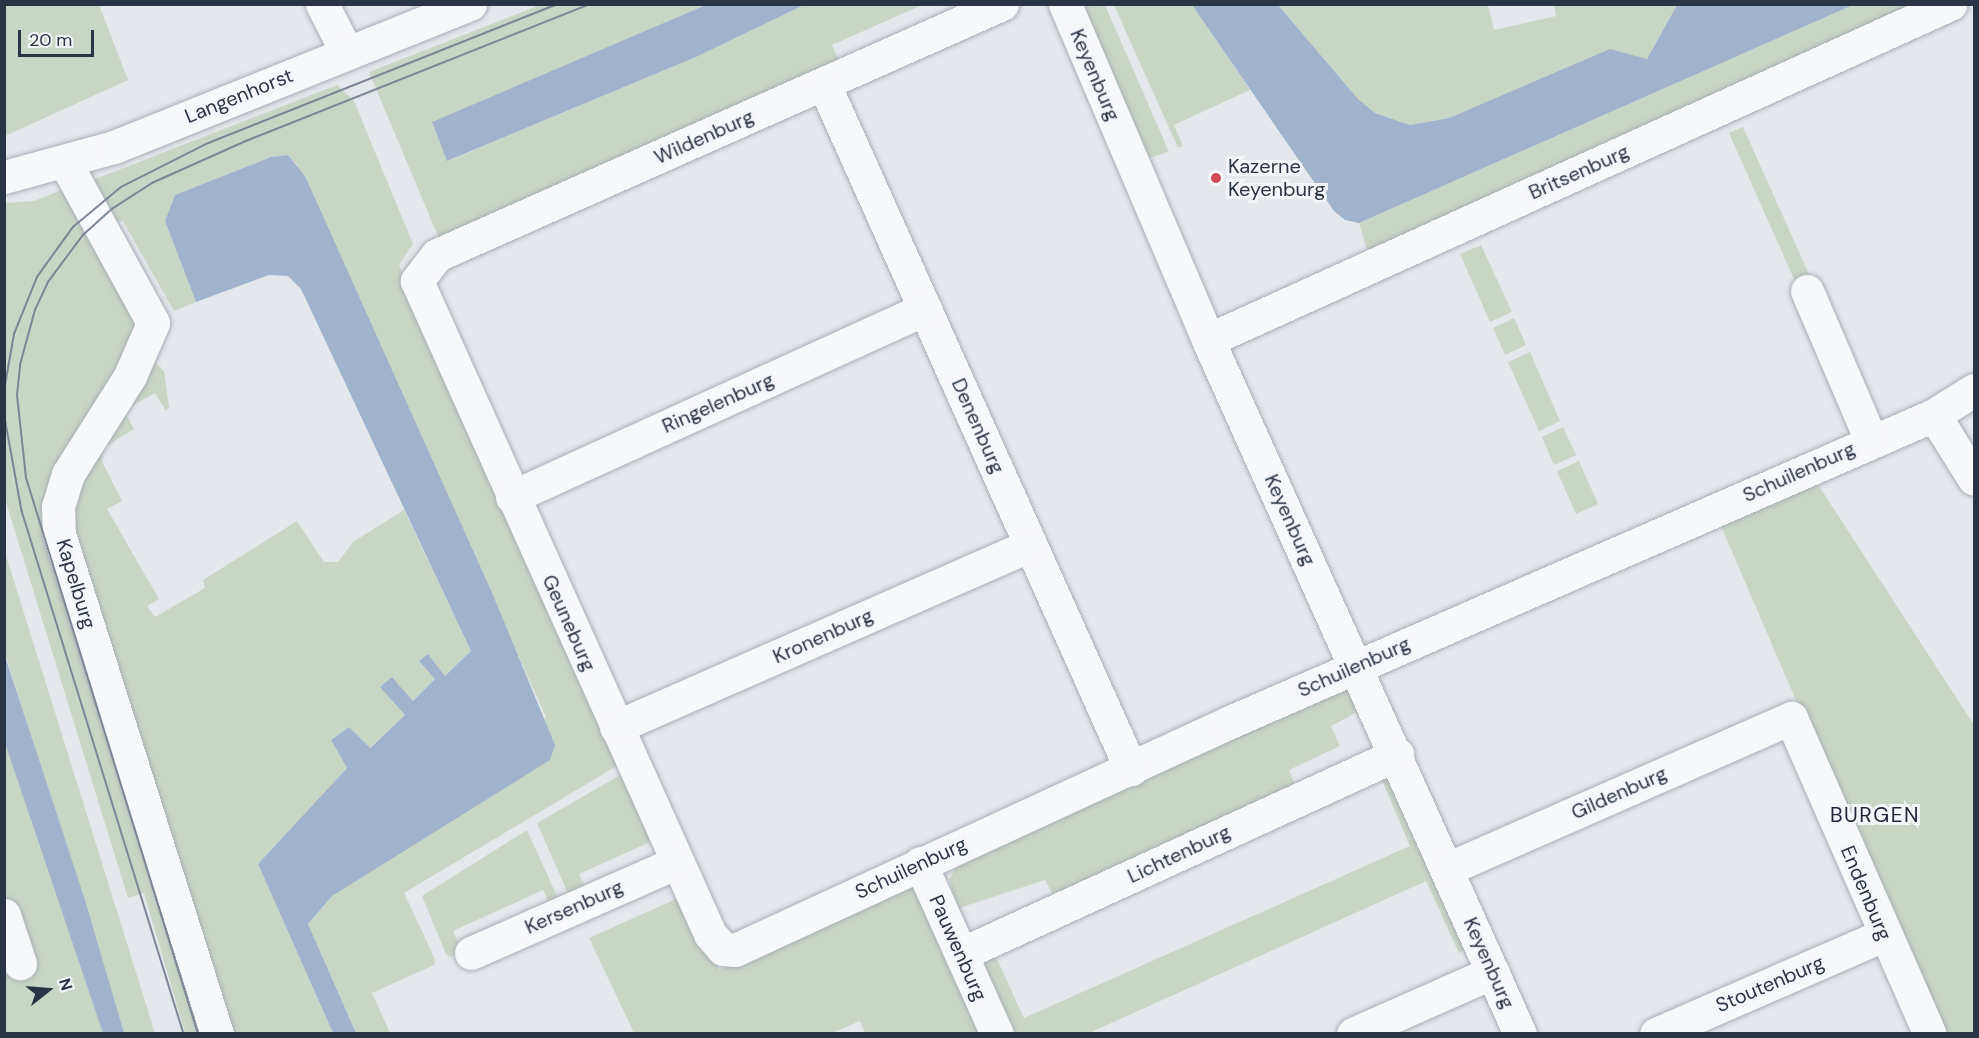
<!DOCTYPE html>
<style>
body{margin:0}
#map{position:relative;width:1979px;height:1038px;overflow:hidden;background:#e4e7ec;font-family:"DM Sans",sans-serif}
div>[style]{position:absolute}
.green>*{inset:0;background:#c9d6c5}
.water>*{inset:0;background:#9fb4cc}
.roads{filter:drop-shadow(0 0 2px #a9aeb7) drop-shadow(0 0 2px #a9aeb7)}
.minor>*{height:33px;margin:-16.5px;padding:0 16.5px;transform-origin:16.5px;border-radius:16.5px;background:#f7f8fa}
.tram>*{height:1.5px;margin:-0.75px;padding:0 0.75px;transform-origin:0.75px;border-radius:0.75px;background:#7d8696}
.dots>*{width:16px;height:16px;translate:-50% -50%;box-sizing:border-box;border:3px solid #f4f6f9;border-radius:50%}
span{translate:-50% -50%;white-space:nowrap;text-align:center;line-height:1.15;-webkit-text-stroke:6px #f4f6f9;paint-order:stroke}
.street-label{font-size:20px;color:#2b3445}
.poi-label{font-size:20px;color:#2b3445}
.left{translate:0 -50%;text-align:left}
.neighbourhood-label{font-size:21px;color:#1d2536;letter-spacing:1.5px}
.frame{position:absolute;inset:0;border:6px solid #2b3445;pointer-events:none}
.north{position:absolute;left:18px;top:960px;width:60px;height:60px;-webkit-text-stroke:4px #f4f6f9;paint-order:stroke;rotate:73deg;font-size:16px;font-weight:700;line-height:24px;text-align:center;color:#2b3445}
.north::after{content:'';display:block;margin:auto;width:21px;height:27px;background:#2b3445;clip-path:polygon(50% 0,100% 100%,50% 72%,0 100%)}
.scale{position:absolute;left:18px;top:30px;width:76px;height:27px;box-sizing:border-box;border:3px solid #2b3445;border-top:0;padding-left:8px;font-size:18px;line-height:21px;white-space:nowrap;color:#2b3445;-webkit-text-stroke:4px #f4f6f9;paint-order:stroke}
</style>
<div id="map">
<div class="green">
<div style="clip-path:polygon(4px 5px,99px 5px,128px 80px,5px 136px)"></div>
<div style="clip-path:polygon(540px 5px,706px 5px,432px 123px,448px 161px,696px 57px,804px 5px,922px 5px,832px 45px,841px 65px,440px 241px,369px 72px)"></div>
<div style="clip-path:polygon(1077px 5px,1105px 5px,1169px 152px,1145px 159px)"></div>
<div style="clip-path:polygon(1114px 5px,1192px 5px,1250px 90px,1174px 125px,1183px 146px,1178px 148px)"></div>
<div style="clip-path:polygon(1278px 5px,1488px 5px,1494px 30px,1556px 16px,1554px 5px,1677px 5px,1647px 59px,1497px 98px,1449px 118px,1410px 125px,1375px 113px,1358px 99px)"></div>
<div style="clip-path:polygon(1853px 5px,1936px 5px,1370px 259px,1359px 223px)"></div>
<div style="clip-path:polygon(337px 85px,354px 101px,413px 244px,399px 265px,625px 761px,404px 893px,435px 959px,434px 965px,372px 993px,390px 1033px,356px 1033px,308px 924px,332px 896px,546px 717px,297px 165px,288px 155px,271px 157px,175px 195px,165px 221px,196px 302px,174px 311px,123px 221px,109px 221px,90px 181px)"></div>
<div style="clip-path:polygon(1743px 127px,1812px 281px,1798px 288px,1729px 133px)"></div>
<div style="clip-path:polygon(64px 189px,132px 310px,136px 328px,59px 482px,210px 1033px,185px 1033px,144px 893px,128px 898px,5px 499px,4px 203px,34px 201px)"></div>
<div style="clip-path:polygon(1481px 245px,1512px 312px,1490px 322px,1460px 254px)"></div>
<div style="clip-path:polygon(1514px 318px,1526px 345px,1505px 355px,1493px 328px)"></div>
<div style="clip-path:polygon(1530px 352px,1560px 421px,1539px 431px,1508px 362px)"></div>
<div style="clip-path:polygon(153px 360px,164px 371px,169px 407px,166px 411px,155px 393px,124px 410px,134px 429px,103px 448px,102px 461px,122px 501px,107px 509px,159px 599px,147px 606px,155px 617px,205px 588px,203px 580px,297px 521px,324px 562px,338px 562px,353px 542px,404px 510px,471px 651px,445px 676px,428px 654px,419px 661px,435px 679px,413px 701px,392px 677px,381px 687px,405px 715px,369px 748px,349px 727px,331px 740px,347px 768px,258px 864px,333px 1033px,220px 1033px,63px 529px,64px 500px,72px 476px)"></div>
<div style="clip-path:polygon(1563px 427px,1576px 455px,1554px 465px,1542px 437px)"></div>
<div style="clip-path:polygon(1579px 461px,1598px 504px,1576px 514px,1557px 471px)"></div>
<div style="clip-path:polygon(1817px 483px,1974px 725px,1974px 1033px,1939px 1033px,1721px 526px)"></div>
<div style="clip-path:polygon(4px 549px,155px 1033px,124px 1033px,5px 653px)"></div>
<div style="clip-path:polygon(4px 678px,114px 1033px,5px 1033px)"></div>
<div style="clip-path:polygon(1345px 689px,1357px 695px,1365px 708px,1331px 726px,1340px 746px,1289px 770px,1296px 788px,1053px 895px,1045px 880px,959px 908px,949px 880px,963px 855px)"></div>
<div style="clip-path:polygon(629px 770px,659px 838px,579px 874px,586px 891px,570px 898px,537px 823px)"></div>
<div style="clip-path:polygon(1394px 772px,1471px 947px,1459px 953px,1426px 881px,1087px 1034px,1015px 1033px,980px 955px,992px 948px,1024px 1018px,1410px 846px,1381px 778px)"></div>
<div style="clip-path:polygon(527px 830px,560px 903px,551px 907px,543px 890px,453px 931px,462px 952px,450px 957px,446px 954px,422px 896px)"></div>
<div style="clip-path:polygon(905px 881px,917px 883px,992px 1033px,865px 1033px,860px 1021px,832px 1033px,634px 1033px,589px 938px,685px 895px,719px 970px)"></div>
</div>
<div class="water">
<div style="clip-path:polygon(706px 5px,804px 5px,696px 57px,447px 161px,432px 122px)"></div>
<div style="clip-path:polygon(1192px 5px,1278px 5px,1358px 99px,1375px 113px,1410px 125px,1449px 118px,1610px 49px,1647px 59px,1677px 5px,1853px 5px,1359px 223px,1345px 220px,1334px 211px)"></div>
<div style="clip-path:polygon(288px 155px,305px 176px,493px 595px,555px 745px,550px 760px,332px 896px,308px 924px,356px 1033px,333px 1033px,258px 864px,347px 768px,331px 740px,349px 727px,370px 748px,405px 715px,380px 687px,392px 677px,413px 701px,435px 679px,419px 661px,428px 654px,445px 676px,471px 651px,301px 289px,288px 276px,269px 275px,196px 302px,165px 221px,175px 195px,271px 157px)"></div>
<div style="clip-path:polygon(4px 653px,85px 900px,124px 1033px,103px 1033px,5px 743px)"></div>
</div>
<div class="roads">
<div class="minor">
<div style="left:322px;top:4px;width:55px;rotate:63deg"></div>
<div style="left:1002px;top:4px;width:618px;rotate:156.05deg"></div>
<div style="left:437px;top:255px;width:33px;rotate:128deg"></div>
<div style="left:417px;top:281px;width:716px;rotate:65.83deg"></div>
<div style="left:710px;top:934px;width:20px;rotate:49deg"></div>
<div style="left:723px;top:949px;width:12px;rotate:5deg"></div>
<div style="left:735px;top:950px;width:545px;rotate:-24.73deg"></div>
<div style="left:1230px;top:722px;width:768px;rotate:-23.56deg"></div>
<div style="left:1934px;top:415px;width:47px;rotate:-32deg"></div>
<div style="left:1065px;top:4px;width:365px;rotate:66.9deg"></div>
<div style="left:1208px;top:340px;width:761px;rotate:65.79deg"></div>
<div style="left:824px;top:84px;width:751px;rotate:65.86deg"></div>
<div style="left:65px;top:162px;width:183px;rotate:61.3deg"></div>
<div style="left:153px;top:323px;width:58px;rotate:113.5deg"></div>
<div style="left:130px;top:376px;width:116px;rotate:122.3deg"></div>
<div style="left:68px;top:474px;width:34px;rotate:107deg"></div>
<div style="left:58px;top:506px;width:28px;rotate:88deg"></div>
<div style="left:59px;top:534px;width:524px;rotate:72.46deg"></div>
<div style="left:4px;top:177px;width:114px;rotate:-15.3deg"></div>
<div style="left:114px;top:147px;width:384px;rotate:-21.9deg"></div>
<div style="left:1807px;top:291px;width:162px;rotate:66.8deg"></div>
<div style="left:1208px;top:340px;width:815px;rotate:-24.36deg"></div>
<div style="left:1934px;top:415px;width:75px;rotate:58deg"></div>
<div style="left:512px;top:497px;width:454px;rotate:-24.5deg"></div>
<div style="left:616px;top:727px;width:452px;rotate:-23.7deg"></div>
<div style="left:920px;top:863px;width:188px;rotate:65.8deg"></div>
<div style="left:1447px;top:869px;width:376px;rotate:-23.7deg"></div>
<div style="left:1791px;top:718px;width:345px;rotate:66.3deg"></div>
<div style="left:4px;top:915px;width:51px;rotate:71.6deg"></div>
<div style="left:471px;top:953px;width:225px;rotate:-23.8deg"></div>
<div style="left:961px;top:954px;width:480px;rotate:-24.6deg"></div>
<div style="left:1353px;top:1034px;width:153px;rotate:-23.9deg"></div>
<div style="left:1656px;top:1034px;width:249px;rotate:-23.5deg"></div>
</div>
</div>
<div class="tram">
<div style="left:4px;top:391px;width:58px;rotate:-80deg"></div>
<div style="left:14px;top:334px;width:61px;rotate:-68deg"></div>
<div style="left:37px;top:277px;width:62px;rotate:-54.2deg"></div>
<div style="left:73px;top:227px;width:62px;rotate:-39.8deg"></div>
<div style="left:121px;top:187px;width:95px;rotate:-26.8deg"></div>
<div style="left:206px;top:144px;width:378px;rotate:-21.7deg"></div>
<div style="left:4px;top:412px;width:101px;rotate:79.7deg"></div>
<div style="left:22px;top:511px;width:548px;rotate:72.79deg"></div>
<div style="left:198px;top:1034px;width:582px;rotate:-107.19deg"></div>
<div style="left:26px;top:478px;width:83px;rotate:-96.2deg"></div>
<div style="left:17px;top:395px;width:30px;rotate:-84deg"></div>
<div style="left:20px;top:365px;width:57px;rotate:-74.7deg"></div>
<div style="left:35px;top:310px;width:31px;rotate:-65deg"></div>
<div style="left:48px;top:282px;width:59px;rotate:-53.3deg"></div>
<div style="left:83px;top:235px;width:39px;rotate:-42deg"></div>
<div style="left:112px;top:209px;width:48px;rotate:-33deg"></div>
<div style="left:152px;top:183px;width:103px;rotate:-24.1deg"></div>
<div style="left:246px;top:141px;width:371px;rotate:-21.7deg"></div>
</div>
<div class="dots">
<div style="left:1216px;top:178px;background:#d1495b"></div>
</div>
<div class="street-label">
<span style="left:1095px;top:75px;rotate:67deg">Keyenburg</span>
<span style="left:239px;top:96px;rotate:-22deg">Langenhorst</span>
<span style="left:704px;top:137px;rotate:-24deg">Wildenburg</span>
<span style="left:1579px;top:172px;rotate:-24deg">Britsenburg</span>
<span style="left:718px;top:403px;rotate:-24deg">Ringelenburg</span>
<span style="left:978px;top:426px;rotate:66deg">Denenburg</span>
<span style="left:1799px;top:472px;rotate:-24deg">Schuilenburg</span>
<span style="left:1290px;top:520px;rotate:66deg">Keyenburg</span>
<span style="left:76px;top:584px;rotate:73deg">Kapelburg</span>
<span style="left:569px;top:623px;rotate:66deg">Geuneburg</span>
<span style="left:823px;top:636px;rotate:-24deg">Kronenburg</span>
<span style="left:1354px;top:667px;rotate:-24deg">Schuilenburg</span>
<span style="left:1619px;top:793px;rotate:-24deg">Gildenburg</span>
<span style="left:1179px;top:854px;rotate:-25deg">Lichtenburg</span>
<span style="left:911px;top:868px;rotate:-25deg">Schuilenburg</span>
<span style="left:1866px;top:893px;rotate:67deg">Endenburg</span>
<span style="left:574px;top:907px;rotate:-24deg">Kersenburg</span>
<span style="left:958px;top:948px;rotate:66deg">Pauwenburg</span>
<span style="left:1489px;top:963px;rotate:66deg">Keyenburg</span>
<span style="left:1770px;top:984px;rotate:-23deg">Stoutenburg</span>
</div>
<div class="poi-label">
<span class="left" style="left:1228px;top:178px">Kazerne<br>Keyenburg</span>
</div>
<div class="neighbourhood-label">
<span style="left:1875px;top:815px">BURGEN</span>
</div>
<div class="frame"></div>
<div class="north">N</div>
<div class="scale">20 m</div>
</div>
